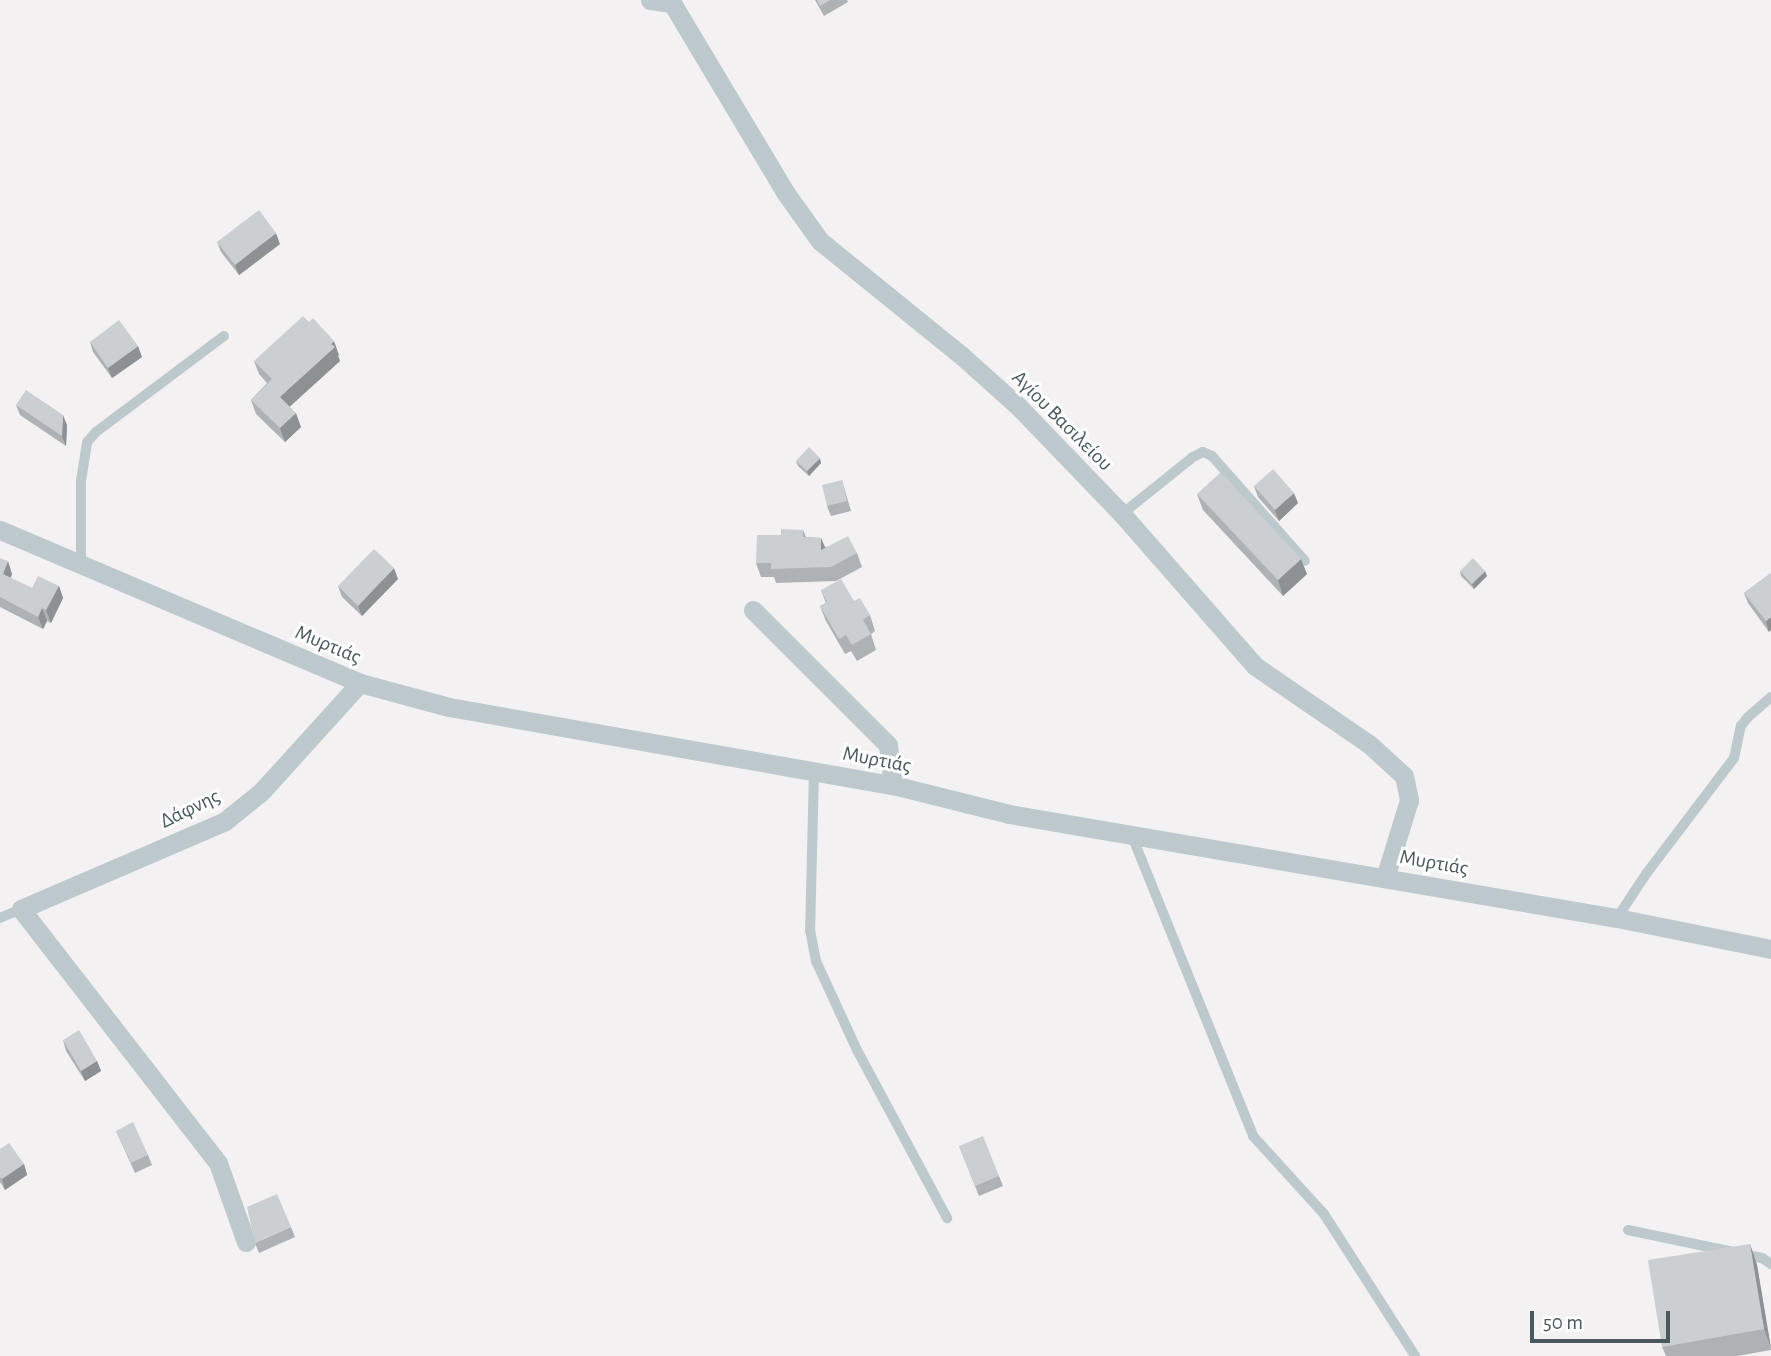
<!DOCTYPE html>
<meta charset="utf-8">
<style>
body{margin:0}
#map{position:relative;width:1771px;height:1356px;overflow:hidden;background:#f3f1f1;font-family:"Alegreya Sans",sans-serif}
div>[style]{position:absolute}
.lane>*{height:10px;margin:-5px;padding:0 5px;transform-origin:5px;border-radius:5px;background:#bdc9cd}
.street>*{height:19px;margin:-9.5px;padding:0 9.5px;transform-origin:9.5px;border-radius:9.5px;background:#bdc9cd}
.wall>*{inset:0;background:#afb2b5}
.shaded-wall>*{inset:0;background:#8e9193}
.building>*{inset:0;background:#cbcfd2}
span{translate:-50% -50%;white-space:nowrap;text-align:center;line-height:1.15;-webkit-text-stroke:6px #fff;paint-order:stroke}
.street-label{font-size:21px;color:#49595d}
.scale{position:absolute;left:1530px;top:1311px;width:140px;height:32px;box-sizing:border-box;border:4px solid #49595d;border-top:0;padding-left:9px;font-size:21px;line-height:24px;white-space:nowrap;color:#49595d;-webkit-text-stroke:5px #fff;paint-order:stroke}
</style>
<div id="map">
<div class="lane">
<div style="left:1122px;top:514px;width:91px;rotate:-38.8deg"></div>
<div style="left:1193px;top:457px;width:11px;rotate:-27deg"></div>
<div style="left:1203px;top:452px;width:10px;rotate:24deg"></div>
<div style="left:1212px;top:456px;width:140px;rotate:48.5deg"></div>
<div style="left:81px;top:565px;width:84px;rotate:-90deg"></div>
<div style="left:81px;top:481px;width:39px;rotate:-81deg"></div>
<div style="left:87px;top:442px;width:13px;rotate:-48deg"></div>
<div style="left:96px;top:432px;width:160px;rotate:-36.9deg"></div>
<div style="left:814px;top:771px;width:159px;rotate:91.4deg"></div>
<div style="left:810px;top:930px;width:32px;rotate:79deg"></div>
<div style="left:816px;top:961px;width:98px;rotate:65.3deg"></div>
<div style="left:857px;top:1050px;width:191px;rotate:61.8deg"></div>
<div style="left:1132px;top:836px;width:323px;rotate:68deg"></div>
<div style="left:1253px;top:1136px;width:105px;rotate:47.7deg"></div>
<div style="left:1324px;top:1214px;width:169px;rotate:57.3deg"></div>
<div style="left:0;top:918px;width:23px;rotate:-23deg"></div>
<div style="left:1617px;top:918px;width:53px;rotate:-56.6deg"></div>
<div style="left:1646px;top:874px;width:146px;rotate:-52.8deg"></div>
<div style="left:1734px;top:758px;width:33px;rotate:-78deg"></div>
<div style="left:1741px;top:726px;width:11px;rotate:-52deg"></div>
<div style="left:1748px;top:717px;width:30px;rotate:-41deg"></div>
<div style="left:1628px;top:1230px;width:137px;rotate:11.8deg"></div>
<div style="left:1762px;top:1258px;width:11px;rotate:34deg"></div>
</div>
<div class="street">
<div style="left:650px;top:0;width:22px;rotate:8deg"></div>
<div style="left:672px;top:3px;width:220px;rotate:59.1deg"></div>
<div style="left:785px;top:192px;width:60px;rotate:54.5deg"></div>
<div style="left:820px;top:241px;width:183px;rotate:39deg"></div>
<div style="left:962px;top:356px;width:76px;rotate:41.8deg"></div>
<div style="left:1019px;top:407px;width:149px;rotate:46.1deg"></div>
<div style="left:1122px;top:514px;width:202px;rotate:48.8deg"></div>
<div style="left:1255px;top:666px;width:138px;rotate:34.4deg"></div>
<div style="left:1369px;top:744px;width:47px;rotate:42.4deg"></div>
<div style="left:1404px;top:776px;width:25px;rotate:78deg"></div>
<div style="left:1409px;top:800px;width:82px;rotate:107.1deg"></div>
<div style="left:0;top:530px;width:391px;rotate:23deg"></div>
<div style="left:360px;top:683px;width:92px;rotate:15.1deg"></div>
<div style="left:449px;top:707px;width:451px;rotate:10deg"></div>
<div style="left:893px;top:785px;width:120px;rotate:14deg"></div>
<div style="left:1009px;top:814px;width:617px;rotate:9.71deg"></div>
<div style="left:1617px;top:918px;width:157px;rotate:11.4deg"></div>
<div style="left:753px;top:610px;width:191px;rotate:45deg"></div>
<div style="left:888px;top:745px;width:40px;rotate:82.9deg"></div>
<div style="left:246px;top:1242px;width:84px;rotate:-109.5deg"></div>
<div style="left:218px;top:1163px;width:321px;rotate:-127.8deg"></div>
<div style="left:21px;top:909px;width:222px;rotate:-23.3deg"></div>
<div style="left:225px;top:821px;width:46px;rotate:-38.9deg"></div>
<div style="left:261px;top:792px;width:147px;rotate:-47.8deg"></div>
</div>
<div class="wall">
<div style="clip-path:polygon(815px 0,847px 0,848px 2px,824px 16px)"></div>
<div style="clip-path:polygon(217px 242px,280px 244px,239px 275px,221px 252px)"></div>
<div style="clip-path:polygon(90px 342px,142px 357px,112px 378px,93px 352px)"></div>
<div style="clip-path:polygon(339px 355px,338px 356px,340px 361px,289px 407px,301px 427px,285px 442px,256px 414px,251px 400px,267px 383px,259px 374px,254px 361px)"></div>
<div style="clip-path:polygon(16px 405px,67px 425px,66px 446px,20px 415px)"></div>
<div style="clip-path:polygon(796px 461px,821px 463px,809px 476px,798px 466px)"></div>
<div style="clip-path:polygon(842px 480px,851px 511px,831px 516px,827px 506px)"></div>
<div style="clip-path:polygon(1254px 486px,1298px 503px,1279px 521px,1258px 497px)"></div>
<div style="clip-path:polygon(1197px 494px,1307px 574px,1283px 596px,1203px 510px)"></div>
<div style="clip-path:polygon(803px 530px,806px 537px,821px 538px,825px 547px,857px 553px,862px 567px,836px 581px,776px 583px,774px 577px,761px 577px,756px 563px,781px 535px)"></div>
<div style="clip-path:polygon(0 558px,12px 574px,10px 578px,32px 588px,59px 586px,63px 598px,51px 623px,47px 621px,43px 629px,0 607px)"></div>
<div style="clip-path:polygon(1460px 571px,1487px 576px,1474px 589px,1461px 576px)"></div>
<div style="clip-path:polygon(1771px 573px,1769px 632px,1748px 603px,1744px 593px)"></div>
<div style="clip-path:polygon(398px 579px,362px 616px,342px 597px,338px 586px)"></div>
<div style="clip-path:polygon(821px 590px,854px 601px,870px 615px,875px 631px,871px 634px,876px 650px,857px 661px,851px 651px,845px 654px,826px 621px,820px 606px,826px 603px)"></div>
<div style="clip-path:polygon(63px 1040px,97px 1061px,101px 1071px,85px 1081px,66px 1051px)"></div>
<div style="clip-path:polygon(116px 1131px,148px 1155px,152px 1165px,135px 1173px)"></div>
<div style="clip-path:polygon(959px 1146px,999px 1176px,1003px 1186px,979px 1196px)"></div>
<div style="clip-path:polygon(0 1149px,24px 1164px,27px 1175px,5px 1190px,0 1182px)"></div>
<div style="clip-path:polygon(291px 1227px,295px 1237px,259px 1253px,255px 1243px)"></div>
<div style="clip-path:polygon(1750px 1244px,1757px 1265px,1771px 1350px,1737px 1356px,1666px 1356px,1662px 1347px)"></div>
</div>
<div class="shaded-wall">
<div style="clip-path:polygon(276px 233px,280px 244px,239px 275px,235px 265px)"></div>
<div style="clip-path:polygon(334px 341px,339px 355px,338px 356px,340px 361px,285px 411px,280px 397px)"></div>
<div style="clip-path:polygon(138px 346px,142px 357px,112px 378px,108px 368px)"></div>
<div style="clip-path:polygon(296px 413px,301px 427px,285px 442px,280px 428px)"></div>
<div style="clip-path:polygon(63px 415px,67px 425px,66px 446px,62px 436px)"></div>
<div style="clip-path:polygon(820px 458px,821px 463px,809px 476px,807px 471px)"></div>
<div style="clip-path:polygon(1294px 493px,1298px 503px,1279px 521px,1275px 510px)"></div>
<div style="clip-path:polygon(821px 538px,827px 552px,821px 550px)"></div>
<div style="clip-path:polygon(1301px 559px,1307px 574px,1283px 596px,1278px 580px)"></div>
<div style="clip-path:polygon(8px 561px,12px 574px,7px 586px,3px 574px)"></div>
<div style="clip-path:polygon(394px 568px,398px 579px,362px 616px,358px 606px)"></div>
<div style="clip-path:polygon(1485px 571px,1487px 576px,1474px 589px,1472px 584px)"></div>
<div style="clip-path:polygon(59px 586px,63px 598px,51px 623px,46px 610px)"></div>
<div style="clip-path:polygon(42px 608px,47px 621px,43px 629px,38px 617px)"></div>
<div style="clip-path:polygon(1771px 617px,1771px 630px,1769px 632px,1766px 621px)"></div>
<div style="clip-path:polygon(97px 1061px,101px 1071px,85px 1081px,81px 1071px)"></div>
<div style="clip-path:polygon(24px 1164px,27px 1175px,5px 1190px,2px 1179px)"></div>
<div style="clip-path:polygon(1750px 1244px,1757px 1265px,1771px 1348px,1764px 1329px)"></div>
</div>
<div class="building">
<div style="clip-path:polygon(817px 0,830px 0,820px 6px)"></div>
<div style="clip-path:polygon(259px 210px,276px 233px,235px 265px,217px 242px)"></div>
<div style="clip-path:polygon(303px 316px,309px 322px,313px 318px,334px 341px,331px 344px,335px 347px,280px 397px,296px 413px,280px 428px,251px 400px,272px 379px,254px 361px)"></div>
<div style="clip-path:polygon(119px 320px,138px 346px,108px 368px,90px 342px)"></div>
<div style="clip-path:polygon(26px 390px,63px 415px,62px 436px,16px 405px)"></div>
<div style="clip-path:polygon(809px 447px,820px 458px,807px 471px,796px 461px)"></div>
<div style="clip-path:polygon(1273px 469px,1294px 493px,1275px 510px,1254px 486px)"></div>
<div style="clip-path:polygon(1221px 472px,1301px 559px,1278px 580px,1197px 494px)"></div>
<div style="clip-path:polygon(842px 480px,847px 501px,827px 506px,822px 485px)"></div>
<div style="clip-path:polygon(781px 529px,803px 530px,803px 537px,821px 538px,821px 550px,848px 536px,857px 553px,831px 567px,771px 569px,771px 563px,756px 563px,757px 535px,781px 535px)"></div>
<div style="clip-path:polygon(374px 549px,394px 568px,358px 606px,338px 586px)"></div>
<div style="clip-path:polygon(0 558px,8px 561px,3px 574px,32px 588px,38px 576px,59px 586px,46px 610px,42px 608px,38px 617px,0 597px)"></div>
<div style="clip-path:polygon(1473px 558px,1485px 571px,1472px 584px,1460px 571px)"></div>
<div style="clip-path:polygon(1771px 573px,1771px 617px,1766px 621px,1744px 593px)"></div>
<div style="clip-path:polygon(841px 579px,854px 601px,860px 598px,870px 615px,863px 620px,871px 634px,852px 645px,846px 635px,839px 639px,820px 606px,827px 602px,821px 590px)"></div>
<div style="clip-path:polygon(79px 1030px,97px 1061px,81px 1071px,63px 1040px)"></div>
<div style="clip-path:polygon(133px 1122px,148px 1155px,131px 1163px,116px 1131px)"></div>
<div style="clip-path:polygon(983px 1136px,999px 1176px,975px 1186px,959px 1146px)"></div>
<div style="clip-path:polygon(9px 1143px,24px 1164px,2px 1179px,0 1177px,0 1149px)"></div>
<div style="clip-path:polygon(277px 1194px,291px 1227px,255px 1243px,247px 1207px)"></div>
<div style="clip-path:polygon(1750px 1244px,1764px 1329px,1662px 1347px,1648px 1260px)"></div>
</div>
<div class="street-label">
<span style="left:1062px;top:421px;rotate:45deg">Αγίου Βασιλείου</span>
<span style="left:328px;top:645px;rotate:23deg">Μυρτιάς</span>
<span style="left:877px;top:760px;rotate:11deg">Μυρτιάς</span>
<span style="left:190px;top:809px;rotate:-26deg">Δάφνης</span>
<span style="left:1434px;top:863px;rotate:10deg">Μυρτιάς</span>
</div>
<div class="scale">50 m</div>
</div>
